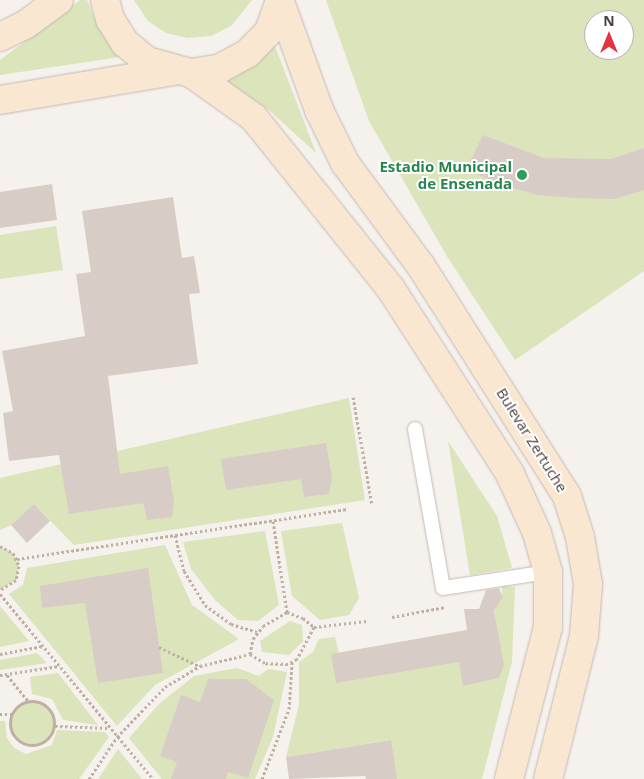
<!DOCTYPE html>
<style>
body{margin:0}
#map{position:relative;width:644px;height:779px;overflow:hidden;background:#f5f1ed;font-family:"Open Sans",sans-serif}
div>[style]{position:absolute}
.green>*{inset:0;background:#dbe4ba}
.round{border-radius:50%}
.building>*{inset:0;background:#d8cdc6}
.path>*{height:3px;margin-top:-1.5px;transform-origin:0;background:repeating-linear-gradient(90deg,#c0afa3 0 2.5px,transparent 0 5px)}
.path>.ring{margin:-1.5px;padding:0;box-sizing:content-box;background:none;border:3px solid #c0afa3;border-radius:50%}
.roads{filter:drop-shadow(0 0 1px #c3b9b3) drop-shadow(0 0 1px #c3b9b3)}
.lane>*{height:14px;margin:-7px;padding:0 7px;transform-origin:7px;border-radius:7px;background:#fff}
.secondary>*{height:28px;margin:-14px;padding:0 14px;transform-origin:14px;border-radius:14px;background:#fae7d2}
.dots>*{width:14px;height:14px;translate:-50% -50%;box-sizing:border-box;border:2px solid #fff;border-radius:50%}
span{translate:-50% -50%;white-space:nowrap;text-align:center;line-height:1.15;-webkit-text-stroke:4px #fff;paint-order:stroke}
.leisure-label{font-size:15px;color:#27864d;font-weight:700}
.right{translate:-100% -50%;text-align:right}
.street-label{font-size:15px;color:#49403b}
.north{position:absolute;left:584px;top:10px;width:50px;height:50px;box-sizing:border-box;background:#fff;border:1px solid #b6b3b1;border-radius:50%;rotate:0deg;font-size:14px;font-weight:700;line-height:20px;text-align:center;color:#49403b}
.north::after{content:'';display:block;margin:auto;width:18px;height:22px;background:#e43440;clip-path:polygon(50% 0,100% 100%,50% 72%,0 100%)}
</style>
<div id="map">
<div class="green">
<div style="clip-path:polygon(80px 0,87px 0,98px 27px,120px 57px,0 75px,0 60px)"></div>
<div style="clip-path:polygon(134px 0,252px 0,231px 26px,211px 36px,188px 38px,166px 33px,148px 21px)"></div>
<div style="clip-path:polygon(evenodd,326px 0,644px 0,644px 271px,515px 360px,448px 258px,369px 121px,326px 0,594px 20px,624px 20px,624px 50px,594px 50px,594px 20px)"></div>
<div style="clip-path:polygon(273px 41px,316px 153px,270px 111px,220px 76px)"></div>
<div style="clip-path:polygon(56px 226px,63px 270px,0 279px,0 235px)"></div>
<div style="clip-path:polygon(349px 398px,365px 500px,74px 545px,34px 504px,11px 525px,0 530px,0 478px)"></div>
<div style="clip-path:polygon(448px 441px,497px 516px,512px 568px,470px 575px)"></div>
<div style="clip-path:polygon(342px 523px,359px 598px,349px 615px,320px 620px,292px 596px,281px 531px)"></div>
<div style="clip-path:polygon(265px 531px,279px 605px,258px 621px,238px 620px,215px 600px,191px 569px,183px 542px)"></div>
<div style="clip-path:polygon(165px 545px,192px 605px,239px 639px,155px 685px,117px 726px,9px 594px,23px 585px,27px 568px)"></div>
<div style="clip-path:polygon(0 546px,13px 553px,19px 566px,16px 580px,0 590px)"></div>
<div style="clip-path:polygon(502px 586px,515px 587px,512px 662px,482px 779px,384px 779px,390px 740px,286px 757px,299px 705px,299px 662px,313px 652px,319px 639px,335px 637px,339px 653px,496px 625px,494px 606px,502px 601px)"></div>
<div style="clip-path:polygon(0 606px,29px 641px,0 647px)"></div>
<div style="clip-path:polygon(290px 621px,302px 625px,303px 641px,289px 655px,262px 652px,260px 641px)"></div>
<div style="clip-path:polygon(37px 653px,47px 663px,0 670px,0 660px)"></div>
<div style="clip-path:polygon(237px 668px,259px 676px,268px 669px,287px 672px,273px 737px,255px 779px,162px 779px,129px 738px,158px 705px,194px 676px)"></div>
<div style="clip-path:polygon(58px 673px,98px 725px,63px 720px,52px 699px,32px 694px,30px 677px)"></div>
<div class="round" style="left:10px;top:701px;width:44px;height:44px"></div>
<div style="clip-path:polygon(0 721px,5px 721px,7px 738px,14px 748px,26px 754px,52px 745px,57px 730px,105px 732px,109px 737px,79px 779px,0 779px)"></div>
<div style="clip-path:polygon(118px 749px,142px 779px,98px 779px)"></div>
</div>
<div class="building">
<div style="clip-path:polygon(483px 135px,544px 158px,611px 159px,644px 148px,644px 190px,615px 199px,577px 198px,537px 195px,501px 184px,466px 170px)"></div>
<div style="clip-path:polygon(52px 184px,57px 220px,0 228px,0 192px)"></div>
<div style="clip-path:polygon(173px 197px,182px 258px,194px 256px,200px 293px,189px 294px,198px 364px,108px 376px,120px 474px,168px 466px,174px 502px,172px 517px,147px 520px,143px 503px,69px 514px,59px 455px,9px 461px,3px 413px,13px 411px,2px 351px,85px 336px,76px 274px,91px 272px,82px 211px)"></div>
<div style="clip-path:polygon(326px 443px,332px 478px,329px 494px,304px 497px,301px 479px,226px 490px,221px 459px)"></div>
<div style="clip-path:polygon(34px 504px,50px 521px,27px 543px,11px 525px)"></div>
<div style="clip-path:polygon(148px 568px,163px 673px,98px 683px,85px 603px,42px 608px,40px 586px)"></div>
<div style="clip-path:polygon(499px 588px,503px 598px,494px 610px,504px 665px,499px 678px,463px 686px,459px 662px,336px 683px,331px 654px,467px 630px,464px 609px,479px 609px,486px 590px)"></div>
<div style="clip-path:polygon(208px 679px,246px 679px,274px 700px,248px 778px,228px 772px,226px 779px,171px 779px,177px 762px,160px 756px,181px 695px,200px 702px)"></div>
<div style="clip-path:polygon(391px 740px,397px 779px,366px 779px,365px 776px,289px 779px,286px 757px)"></div>
</div>
<div class="path">
<div style="left:353px;top:397px;width:110px;rotate:80deg"></div>
<div style="left:273px;top:521px;width:92px;rotate:81.3deg"></div>
<div style="left:175px;top:535px;width:37px;rotate:76deg"></div>
<div style="left:184px;top:571px;width:40px;rotate:58deg"></div>
<div style="left:205px;top:605px;width:32px;rotate:36deg"></div>
<div style="left:231px;top:624px;width:27px;rotate:17deg"></div>
<div style="left:0;top:546px;width:15px;rotate:28deg"></div>
<div style="left:13px;top:553px;width:14px;rotate:65deg"></div>
<div style="left:19px;top:566px;width:14px;rotate:102deg"></div>
<div style="left:16px;top:580px;width:19px;rotate:148deg"></div>
<div style="left:17px;top:559px;width:334px;rotate:-8.6deg"></div>
<div style="left:0;top:594px;width:240px;rotate:50.4deg"></div>
<div style="left:392px;top:617px;width:54px;rotate:-10.7deg"></div>
<div style="left:314px;top:627px;width:36px;rotate:118deg"></div>
<div style="left:297px;top:659px;width:10px;rotate:151deg"></div>
<div style="left:288px;top:664px;width:23px;rotate:-178deg"></div>
<div style="left:265px;top:663px;width:17px;rotate:-149deg"></div>
<div style="left:250px;top:654px;width:15px;rotate:-79deg"></div>
<div style="left:253px;top:639px;width:16px;rotate:-52deg"></div>
<div style="left:263px;top:626px;width:28px;rotate:-30deg"></div>
<div style="left:287px;top:612px;width:17px;rotate:21deg"></div>
<div style="left:303px;top:618px;width:14px;rotate:39deg"></div>
<div style="left:314px;top:627px;width:53px;rotate:-6.5deg"></div>
<div style="left:159px;top:647px;width:44px;rotate:25.4deg"></div>
<div style="left:0;top:654px;width:44px;rotate:-10.5deg"></div>
<div style="left:0;top:675px;width:60px;rotate:-8.7deg"></div>
<div style="left:7px;top:675px;width:33px;rotate:51deg"></div>
<div class="ring" style="left:10px;top:701px;width:41px;height:41px"></div>
<div style="left:0;top:714px;width:12px"></div>
<div style="left:55px;top:726px;width:54px;rotate:2.1deg"></div>
<div style="left:89px;top:779px;width:50px;rotate:-56.3deg"></div>
<div style="left:117px;top:737px;width:69px;rotate:-46.2deg"></div>
<div style="left:165px;top:687px;width:41px;rotate:-31deg"></div>
<div style="left:200px;top:666px;width:51px;rotate:-13.5deg"></div>
<div style="left:262px;top:779px;width:75px;rotate:-68.9deg"></div>
<div style="left:289px;top:709px;width:47px;rotate:-86.3deg"></div>
</div>
<div class="roads">
<div class="lane">
<div style="left:415px;top:429px;width:161px;rotate:80deg"></div>
<div style="left:443px;top:588px;width:106px;rotate:-8.7deg"></div>
</div>
<div class="secondary">
<div style="left:105px;top:0;width:20px;rotate:75deg"></div>
<div style="left:110px;top:19px;width:28px;rotate:58deg"></div>
<div style="left:125px;top:43px;width:28px;rotate:39deg"></div>
<div style="left:147px;top:61px;width:46px;rotate:15.3deg"></div>
<div style="left:191px;top:73px;width:30px;rotate:-9deg"></div>
<div style="left:221px;top:68px;width:31px;rotate:-29deg"></div>
<div style="left:248px;top:53px;width:30px;rotate:-46deg"></div>
<div style="left:269px;top:31px;width:33px;rotate:-70deg"></div>
<div style="left:280px;top:2px;width:115px;rotate:70.1deg"></div>
<div style="left:319px;top:110px;width:59px;rotate:63.9deg"></div>
<div style="left:345px;top:163px;width:128px;rotate:53.6deg"></div>
<div style="left:421px;top:266px;width:272px;rotate:57.6deg"></div>
<div style="left:567px;top:496px;width:43px;rotate:72.4deg"></div>
<div style="left:580px;top:537px;width:48px;rotate:80.3deg"></div>
<div style="left:588px;top:584px;width:52px;rotate:94.4deg"></div>
<div style="left:584px;top:636px;width:147px;rotate:104.1deg"></div>
<div style="left:0;top:37px;width:28px;rotate:-26deg"></div>
<div style="left:25px;top:25px;width:42px;rotate:-36.3deg"></div>
<div style="left:191px;top:73px;width:77px;rotate:35.5deg"></div>
<div style="left:254px;top:118px;width:219px;rotate:51.3deg"></div>
<div style="left:391px;top:289px;width:220px;rotate:57.2deg"></div>
<div style="left:510px;top:474px;width:65px;rotate:65.4deg"></div>
<div style="left:537px;top:533px;width:41px;rotate:74.2deg"></div>
<div style="left:548px;top:572px;width:55px;rotate:90deg"></div>
<div style="left:548px;top:627px;width:157px;rotate:104.4deg"></div>
<div style="left:0;top:100px;width:175px;rotate:-9.5deg"></div>
</div>
</div>
<div class="dots">
<div style="left:522px;top:175px;background:#2e9e5b"></div>
</div>
<div class="leisure-label">
<span class="right" style="left:512px;top:175px">Estadio Municipal<br>de Ensenada</span>
</div>
<div class="street-label">
<span style="left:532px;top:440px;rotate:58deg">Bulevar Zertuche</span>
</div>
<div class="north">N</div>
</div>
